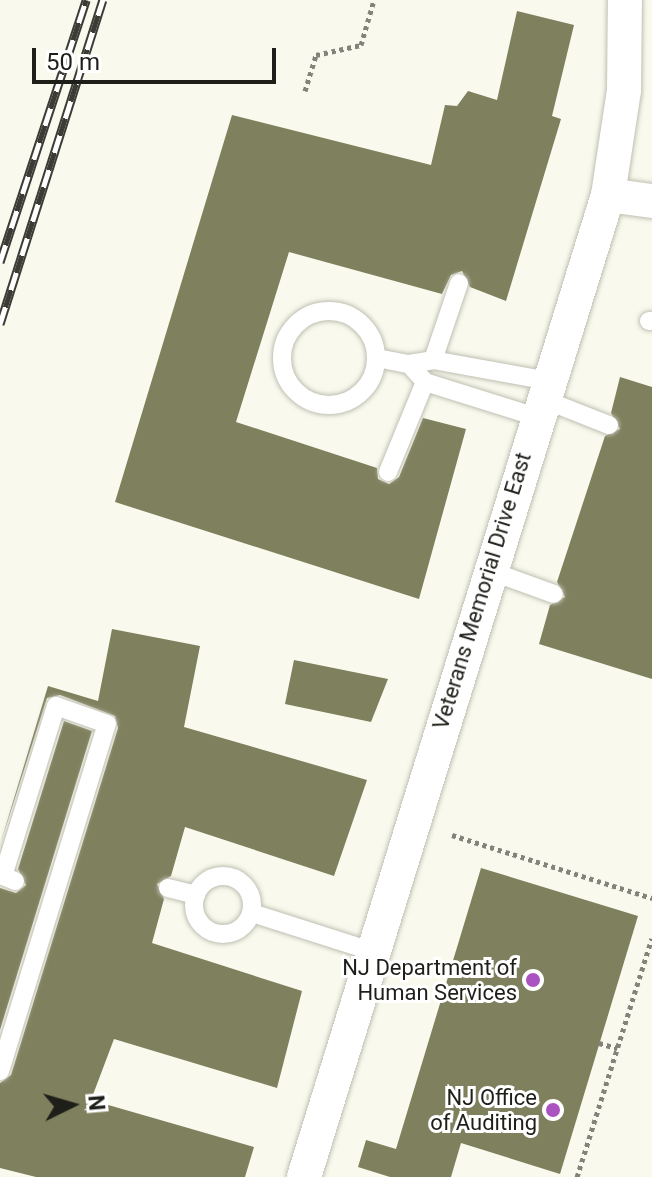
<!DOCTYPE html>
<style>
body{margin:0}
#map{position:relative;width:652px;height:1177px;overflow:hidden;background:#f9faed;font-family:Roboto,sans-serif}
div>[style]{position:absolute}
.building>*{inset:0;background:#7f805d}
.path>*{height:5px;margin-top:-2.5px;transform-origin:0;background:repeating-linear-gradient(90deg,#83837b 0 4px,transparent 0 8px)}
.roads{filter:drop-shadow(0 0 2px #bfbfb3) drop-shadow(0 0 2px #bfbfb3)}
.lane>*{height:18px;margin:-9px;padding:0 9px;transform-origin:9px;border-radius:9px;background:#fff}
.lane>.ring{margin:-9px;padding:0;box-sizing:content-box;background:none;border:18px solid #fff;border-radius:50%}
.street>*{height:34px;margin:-17px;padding:0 17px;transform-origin:17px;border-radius:17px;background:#fff}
.rail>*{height:9px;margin-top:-4.5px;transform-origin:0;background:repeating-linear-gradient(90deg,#fff 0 18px,#3c3c36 0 36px);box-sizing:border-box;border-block:2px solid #3c3c36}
.dots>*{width:22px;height:22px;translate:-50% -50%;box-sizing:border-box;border:4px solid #fff;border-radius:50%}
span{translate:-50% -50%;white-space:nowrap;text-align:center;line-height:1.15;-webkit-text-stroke:6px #fff;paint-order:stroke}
.street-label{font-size:22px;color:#1f1f1a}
.poi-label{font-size:22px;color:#1f1f1a}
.right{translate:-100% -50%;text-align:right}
.north{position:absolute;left:32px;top:1065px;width:80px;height:80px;-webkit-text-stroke:6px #fff;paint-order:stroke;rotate:85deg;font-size:22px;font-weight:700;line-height:32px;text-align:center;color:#1f1f1a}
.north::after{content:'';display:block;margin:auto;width:28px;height:36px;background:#1f1f1a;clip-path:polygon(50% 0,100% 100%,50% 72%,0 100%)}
.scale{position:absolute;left:32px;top:48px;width:244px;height:36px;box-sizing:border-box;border:4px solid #1f1f1a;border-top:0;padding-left:10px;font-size:24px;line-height:28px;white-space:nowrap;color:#1f1f1a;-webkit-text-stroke:6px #fff;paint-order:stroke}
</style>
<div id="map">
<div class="building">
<div style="clip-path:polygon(517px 11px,574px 25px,552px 116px,561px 119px,506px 301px,470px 287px,462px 271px,451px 275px,442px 294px,289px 252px,236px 422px,377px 468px,378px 479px,389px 484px,399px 477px,423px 418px,466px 429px,419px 599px,115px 502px,232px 115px,431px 165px,445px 105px,457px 106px,468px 91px,497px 100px)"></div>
<div style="clip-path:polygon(620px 377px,652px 387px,652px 679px,539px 644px,550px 605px,565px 597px,557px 582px,605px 436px,620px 429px,611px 413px)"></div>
<div style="clip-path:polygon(112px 629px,200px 646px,184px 727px,367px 780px,334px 876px,185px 827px,171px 876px,157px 884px,164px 899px,152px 943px,302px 991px,277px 1088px,114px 1039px,91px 1100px,254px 1147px,245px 1177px,36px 1177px,0 1168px,0 1083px,11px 1075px,118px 728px,115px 716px,60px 695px,47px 698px,0 845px,48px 686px,98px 701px)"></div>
<div style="clip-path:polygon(294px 660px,388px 679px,371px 722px,285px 704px)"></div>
<div style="clip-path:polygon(64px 721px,92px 731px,0 1030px,0 888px,16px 893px,26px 885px,18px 869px)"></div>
<div style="clip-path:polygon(481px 868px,638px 916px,560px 1174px,461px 1143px,451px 1177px,390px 1177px,358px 1167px,366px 1140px,396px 1149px)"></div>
</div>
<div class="path">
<div style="left:305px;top:91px;width:38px;rotate:-73deg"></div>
<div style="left:316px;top:55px;width:46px;rotate:-12.5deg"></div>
<div style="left:361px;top:45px;width:47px;rotate:-73.9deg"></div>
<div style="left:452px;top:835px;width:210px;rotate:17.5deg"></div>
<div style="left:599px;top:1043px;width:19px;rotate:16deg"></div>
<div style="left:577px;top:1177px;width:250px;rotate:-72.6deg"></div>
</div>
<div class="roads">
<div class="lane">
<div class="ring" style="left:282px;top:311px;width:76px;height:76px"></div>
<div style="left:649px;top:321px;width:3px"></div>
<div style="left:377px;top:358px;width:33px;rotate:11deg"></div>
<div style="left:409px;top:364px;width:24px;rotate:-9deg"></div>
<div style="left:433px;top:360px;width:117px;rotate:10.3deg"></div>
<div style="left:433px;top:360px;width:81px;rotate:-71.3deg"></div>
<div style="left:409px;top:364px;width:24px;rotate:48deg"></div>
<div style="left:425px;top:382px;width:117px;rotate:17.4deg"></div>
<div style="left:543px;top:399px;width:71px;rotate:21.5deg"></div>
<div style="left:388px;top:472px;width:97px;rotate:-67.7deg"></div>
<div style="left:488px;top:570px;width:70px;rotate:20deg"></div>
<div class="ring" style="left:194px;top:876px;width:40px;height:40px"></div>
<div style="left:168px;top:888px;width:29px;rotate:14deg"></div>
<div style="left:252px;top:913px;width:125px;rotate:17.7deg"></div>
<div style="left:0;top:1071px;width:363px;rotate:-72.9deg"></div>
<div style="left:107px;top:724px;width:54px;rotate:-160.6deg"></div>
<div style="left:56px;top:706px;width:178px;rotate:107.3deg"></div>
<div style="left:3px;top:876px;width:13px;rotate:23deg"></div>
</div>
<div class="street">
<div style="left:608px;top:195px;width:44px;rotate:7.8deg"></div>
<div style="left:304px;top:1177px;width:1028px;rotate:-72.8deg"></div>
<div style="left:608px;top:195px;width:106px;rotate:-81.3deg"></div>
<div style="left:624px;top:90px;width:90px;rotate:-89.4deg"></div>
</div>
</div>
<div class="rail">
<div style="left:0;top:262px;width:276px;rotate:-71.8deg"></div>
<div style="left:0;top:324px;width:340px;rotate:-72.4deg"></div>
</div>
<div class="dots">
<div style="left:533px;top:980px;background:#ab53c1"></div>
<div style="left:553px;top:1110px;background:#ab53c1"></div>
</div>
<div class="street-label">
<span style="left:482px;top:591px;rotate:-73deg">Veterans Memorial Drive East</span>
</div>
<div class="poi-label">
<span class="right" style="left:517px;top:980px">NJ Department of<br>Human Services</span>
<span class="right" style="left:537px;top:1110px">NJ Office<br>of Auditing</span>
</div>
<div class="north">N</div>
<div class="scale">50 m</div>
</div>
